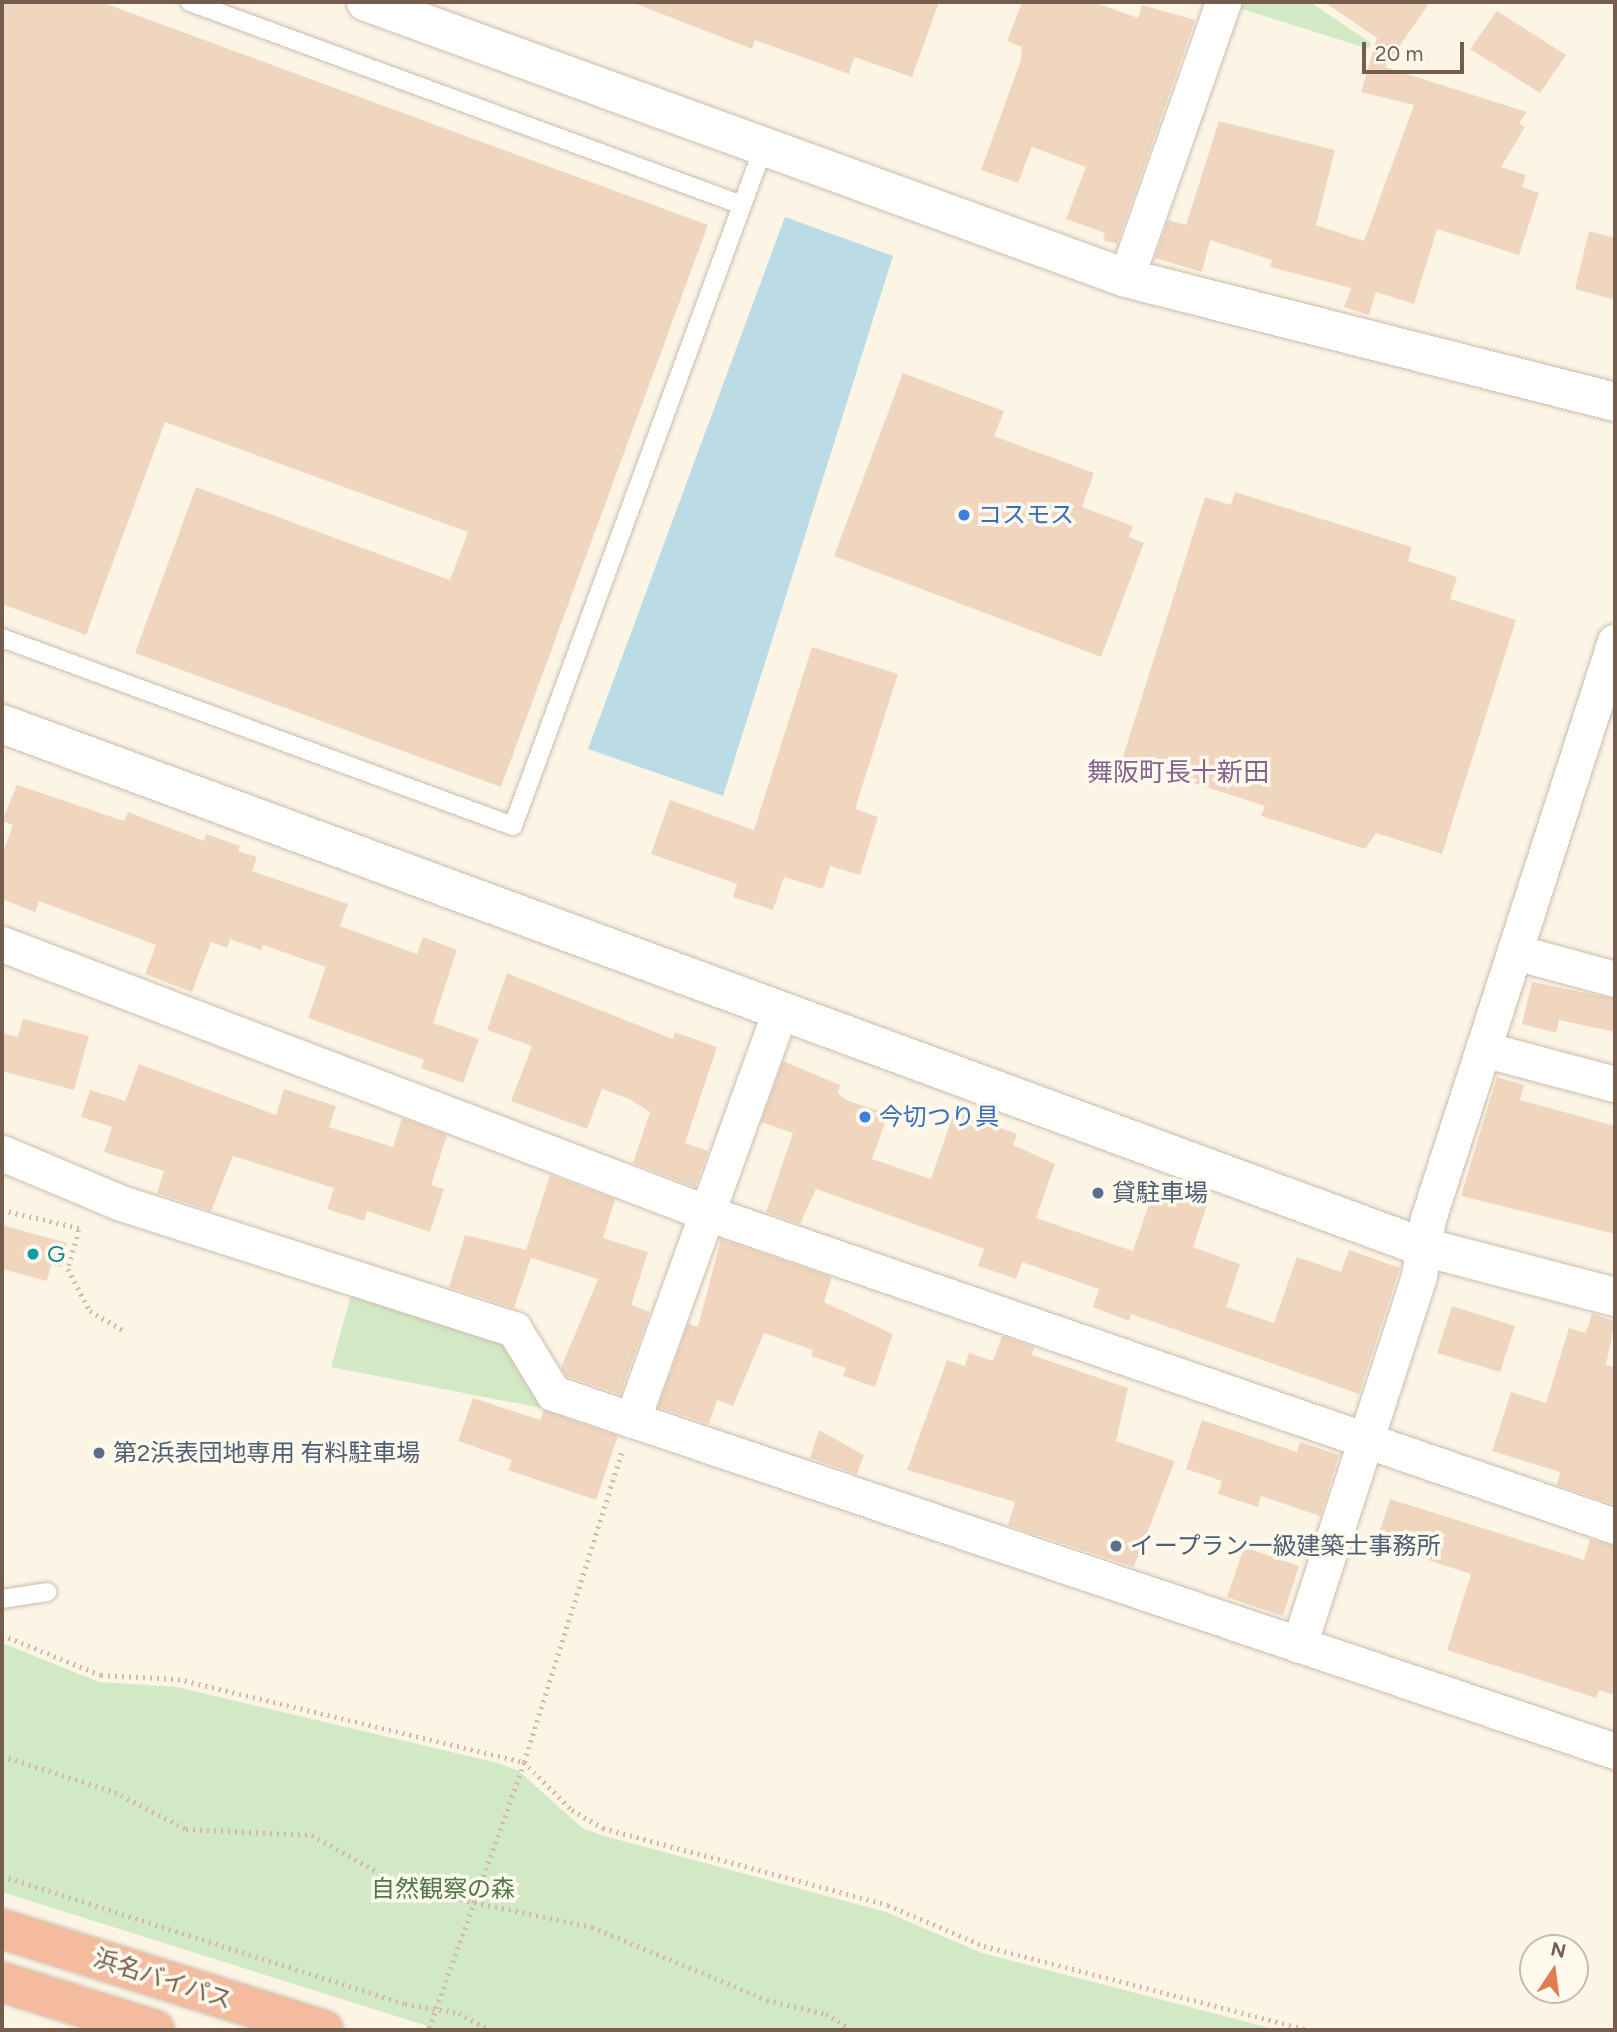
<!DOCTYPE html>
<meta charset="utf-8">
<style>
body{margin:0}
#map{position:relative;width:1617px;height:2032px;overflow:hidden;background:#fcf5e6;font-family:Figtree,"Noto Sans JP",sans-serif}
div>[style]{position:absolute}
.green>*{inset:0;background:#d1e9c5}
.water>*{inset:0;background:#bbdce5}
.building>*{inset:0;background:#f0d6bf}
.path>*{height:4.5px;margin-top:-2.25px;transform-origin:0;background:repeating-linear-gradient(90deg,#d5b9a2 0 2px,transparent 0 7px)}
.roads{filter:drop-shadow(0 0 2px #cdbdad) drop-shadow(0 0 2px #cdbdad)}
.lane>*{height:18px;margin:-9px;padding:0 9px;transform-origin:9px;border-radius:9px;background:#fff}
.street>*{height:35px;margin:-17.5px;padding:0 17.5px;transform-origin:17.5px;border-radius:17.5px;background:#fff}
.secondary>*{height:38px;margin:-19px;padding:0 19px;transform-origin:19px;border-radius:19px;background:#fff}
.highway>*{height:38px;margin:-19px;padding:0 19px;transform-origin:19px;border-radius:19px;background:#f4bb9f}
.dots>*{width:19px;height:19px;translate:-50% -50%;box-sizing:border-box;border:4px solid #fef9ed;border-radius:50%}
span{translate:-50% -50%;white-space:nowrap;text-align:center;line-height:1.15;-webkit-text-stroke:7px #fef9ed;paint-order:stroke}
.shop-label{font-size:24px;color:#366cbe}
.left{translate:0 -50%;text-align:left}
.service-label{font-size:24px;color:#4e5e75}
.culture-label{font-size:24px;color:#0d838f}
.park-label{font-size:24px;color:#507944}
.street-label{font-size:24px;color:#745d4c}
.neighbourhood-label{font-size:26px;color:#856391}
.frame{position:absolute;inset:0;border:4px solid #745d4c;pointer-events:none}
.north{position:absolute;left:1519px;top:1934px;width:70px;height:70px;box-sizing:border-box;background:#fef9ed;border:2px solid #c7bbad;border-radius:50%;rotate:13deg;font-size:19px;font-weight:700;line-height:28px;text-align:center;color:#745d4c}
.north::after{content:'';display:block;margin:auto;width:24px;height:32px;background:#e17b50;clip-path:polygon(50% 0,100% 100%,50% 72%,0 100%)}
.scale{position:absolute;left:1362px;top:42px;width:102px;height:32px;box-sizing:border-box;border:4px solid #745d4c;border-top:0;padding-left:9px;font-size:21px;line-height:24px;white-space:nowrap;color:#745d4c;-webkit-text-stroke:5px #fef9ed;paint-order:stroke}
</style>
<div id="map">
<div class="green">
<div style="clip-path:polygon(1242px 2px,1310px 2px,1371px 43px,1369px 49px,1239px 8px)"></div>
<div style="clip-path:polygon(351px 1295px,502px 1344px,541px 1408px,331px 1367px)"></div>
<div style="clip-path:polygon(2px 1643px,99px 1682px,177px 1687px,498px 1763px,519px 1771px,582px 1828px,601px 1835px,886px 1912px,982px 1953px,1278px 2030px,440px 2030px,2px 1892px)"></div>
</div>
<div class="water">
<div style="clip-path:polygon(785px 217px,893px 256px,723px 796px,588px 749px)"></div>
</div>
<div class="building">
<div style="clip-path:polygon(2px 2px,101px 2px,708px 225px,501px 787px,135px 653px,196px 487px,450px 580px,468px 532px,286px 466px,165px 422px,86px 635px,2px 604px)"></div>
<div style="clip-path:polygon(631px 2px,939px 2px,912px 77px,854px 57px,849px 74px,755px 40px,752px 49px)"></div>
<div style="clip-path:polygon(1022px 2px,1093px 2px,1138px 18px,1142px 5px,1195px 20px,1117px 244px,1103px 240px,1105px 233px,1066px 219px,1086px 167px,1032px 147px,1018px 183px,981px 170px,1021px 60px,1022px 47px,1007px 41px)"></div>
<div style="clip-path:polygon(1324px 2px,1430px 2px,1385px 67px,1527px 112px,1519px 123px,1525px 127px,1501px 167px,1526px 175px,1522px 187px,1539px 193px,1519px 255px,1437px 229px,1414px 304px,1376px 292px,1369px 315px,1344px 307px,1351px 288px,1270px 267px,1272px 260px,1210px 240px,1202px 272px,1155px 258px,1168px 220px,1186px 225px,1219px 121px,1335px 150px,1316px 225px,1364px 241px,1414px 105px,1361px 92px,1377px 38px)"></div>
<div style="clip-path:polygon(1497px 11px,1566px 55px,1540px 93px,1470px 49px)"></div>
<div style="clip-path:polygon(1589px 231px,1615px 238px,1615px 300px,1575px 289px)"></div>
<div style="clip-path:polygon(903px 373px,1004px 411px,994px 436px,1094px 473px,1082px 507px,1133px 526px,1129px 537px,1144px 543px,1101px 657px,834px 556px)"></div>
<div style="clip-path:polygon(1235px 492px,1412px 547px,1408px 561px,1457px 577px,1450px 599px,1516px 620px,1442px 854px,1376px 833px,1365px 849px,1261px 816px,1265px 806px,1122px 760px,1205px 497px,1231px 505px)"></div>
<div style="clip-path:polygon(812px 647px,898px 674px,855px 809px,878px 817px,860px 875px,830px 866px,823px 889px,784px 877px,773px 910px,733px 897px,737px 884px,651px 854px,670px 800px,754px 830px)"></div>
<div style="clip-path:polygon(17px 785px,124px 821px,128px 812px,204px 841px,206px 834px,240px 846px,238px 851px,257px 857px,252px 871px,348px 904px,340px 926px,417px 954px,423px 937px,457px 950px,433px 1023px,479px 1039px,463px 1083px,421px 1068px,424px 1060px,308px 1018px,326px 967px,263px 945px,261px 950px,230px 939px,227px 948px,211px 942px,192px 992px,145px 974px,156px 945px,39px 901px,35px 912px,2px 899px,2px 855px,13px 825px,2px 821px)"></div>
<div style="clip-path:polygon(507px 973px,673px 1039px,675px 1032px,717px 1047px,685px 1143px,708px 1151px,695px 1187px,633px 1163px,650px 1112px,629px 1099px,602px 1089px,587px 1129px,511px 1101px,532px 1046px,487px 1030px)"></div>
<div style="clip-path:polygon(1532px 982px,1615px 999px,1615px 1032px,1559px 1020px,1556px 1033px,1522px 1024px)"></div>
<div style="clip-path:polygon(23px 1019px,89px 1036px,74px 1090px,2px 1071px,2px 1033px,18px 1037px)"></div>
<div style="clip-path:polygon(783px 1061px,840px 1085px,838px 1093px,846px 1100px,888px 1114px,872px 1159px,931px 1179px,954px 1112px,1017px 1134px,1013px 1145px,1055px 1164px,1036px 1218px,1133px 1251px,1157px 1181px,1201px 1196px,1199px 1202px,1207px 1205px,1193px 1247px,1240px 1264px,1226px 1307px,1274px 1323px,1297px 1257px,1341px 1272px,1349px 1250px,1400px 1268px,1359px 1394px,1131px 1314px,1129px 1321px,1093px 1307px,1099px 1289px,1022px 1262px,1016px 1279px,978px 1266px,984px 1249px,816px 1189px,800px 1224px,766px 1212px,793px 1133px,761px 1122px)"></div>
<div style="clip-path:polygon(139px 1064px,276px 1115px,284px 1089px,336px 1106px,329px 1127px,393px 1147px,402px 1118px,447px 1135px,431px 1185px,444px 1189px,430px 1232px,367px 1211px,364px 1221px,327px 1209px,334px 1188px,233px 1156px,211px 1211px,157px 1193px,164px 1171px,104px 1152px,112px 1127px,81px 1117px,90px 1090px,125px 1101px)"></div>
<div style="clip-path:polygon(1497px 1077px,1524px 1085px,1520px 1100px,1615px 1126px,1615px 1234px,1461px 1196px)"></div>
<div style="clip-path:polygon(550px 1175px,615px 1199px,603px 1238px,648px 1252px,631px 1305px,650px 1312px,620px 1394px,566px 1376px,561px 1368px,598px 1279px,531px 1258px,514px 1308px,449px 1287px,465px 1235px,526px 1250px)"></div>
<div style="clip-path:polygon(2px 1225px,67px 1243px,61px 1267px,51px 1265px,47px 1281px,2px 1269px)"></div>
<div style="clip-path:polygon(721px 1239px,832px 1277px,824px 1302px,893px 1334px,875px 1387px,843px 1376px,846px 1368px,811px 1356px,813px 1350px,764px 1333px,733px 1406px,717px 1400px,709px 1424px,658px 1407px,688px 1324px,698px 1327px)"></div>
<div style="clip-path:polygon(1452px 1306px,1515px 1326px,1500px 1372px,1437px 1353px)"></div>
<div style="clip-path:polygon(1592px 1314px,1615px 1321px,1606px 1365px,1615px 1367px,1615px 1505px,1557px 1485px,1560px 1472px,1492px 1451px,1511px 1392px,1546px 1403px,1569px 1328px,1586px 1333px)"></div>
<div style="clip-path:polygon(1002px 1336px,1034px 1347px,1032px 1355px,1128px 1388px,1116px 1441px,1175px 1461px,1134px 1567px,1008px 1525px,1015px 1502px,907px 1470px,947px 1360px,965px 1366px,969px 1353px,993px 1361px)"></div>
<div style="clip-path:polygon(473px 1398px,540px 1420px,544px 1410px,618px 1436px,596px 1500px,508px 1470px,512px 1460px,458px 1441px)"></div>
<div style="clip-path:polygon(1202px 1420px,1297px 1452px,1300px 1442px,1339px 1455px,1320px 1516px,1261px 1496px,1258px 1507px,1218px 1494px,1222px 1481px,1186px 1469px)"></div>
<div style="clip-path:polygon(819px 1430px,864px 1455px,857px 1474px,810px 1458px)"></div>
<div style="clip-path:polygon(1390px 1499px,1584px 1560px,1590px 1539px,1615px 1546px,1615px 1695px,1599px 1690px,1596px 1698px,1447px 1650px,1471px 1574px,1376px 1543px)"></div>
<div style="clip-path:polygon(1244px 1547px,1299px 1566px,1283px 1616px,1227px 1597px)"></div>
</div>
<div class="path">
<div style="left:2px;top:1210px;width:79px;rotate:13.2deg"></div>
<div style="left:79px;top:1230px;width:41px;rotate:105.8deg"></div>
<div style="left:68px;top:1269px;width:47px;rotate:62.4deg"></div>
<div style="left:90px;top:1311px;width:38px;rotate:30deg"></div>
<div style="left:2px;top:1635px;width:107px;rotate:22deg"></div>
<div style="left:101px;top:1675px;width:77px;rotate:3deg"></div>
<div style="left:178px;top:1679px;width:356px;rotate:13.5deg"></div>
<div style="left:524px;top:1762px;width:68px;rotate:45deg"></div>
<div style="left:572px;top:1810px;width:36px;rotate:30deg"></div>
<div style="left:603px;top:1828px;width:295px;rotate:15.1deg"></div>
<div style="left:888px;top:1905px;width:104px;rotate:23.1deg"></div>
<div style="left:984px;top:1946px;width:336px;rotate:14.5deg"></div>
<div style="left:2px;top:1756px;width:119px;rotate:17.7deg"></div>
<div style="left:115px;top:1792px;width:80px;rotate:27.5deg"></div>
<div style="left:186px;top:1829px;width:126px;rotate:2.7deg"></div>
<div style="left:312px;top:1835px;width:108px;rotate:29.4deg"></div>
<div style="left:406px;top:1888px;width:190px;rotate:11.8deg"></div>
<div style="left:592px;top:1927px;width:190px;rotate:22.6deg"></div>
<div style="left:767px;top:2000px;width:61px;rotate:13.3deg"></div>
<div style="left:826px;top:2014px;width:31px;rotate:32deg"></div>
<div style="left:2px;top:1876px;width:423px;rotate:17.6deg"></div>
<div style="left:405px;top:2004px;width:55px;rotate:9.5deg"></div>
<div style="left:459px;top:2013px;width:35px;rotate:29deg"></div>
<div style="left:429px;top:2028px;width:282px;rotate:-70.3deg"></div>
<div style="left:524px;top:1762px;width:326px;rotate:-72.5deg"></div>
</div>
<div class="roads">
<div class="lane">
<div style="left:190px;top:2px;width:588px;rotate:20.19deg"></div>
<div style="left:2px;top:638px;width:544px;rotate:20.2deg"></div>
<div style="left:513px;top:826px;width:725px;rotate:-69.74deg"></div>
<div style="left:2px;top:1599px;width:46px;rotate:-8.8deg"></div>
</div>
<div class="street">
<div style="left:1126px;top:278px;width:293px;rotate:-70.6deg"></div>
<div style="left:2px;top:944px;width:755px;rotate:20.88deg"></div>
<div style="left:707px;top:1213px;width:960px;rotate:19.02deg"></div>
<div style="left:1515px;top:952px;width:104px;rotate:15.1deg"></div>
<div style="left:1483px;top:1049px;width:137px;rotate:14.9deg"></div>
<div style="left:2px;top:1153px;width:129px;rotate:22.8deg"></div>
<div style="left:121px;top:1203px;width:413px;rotate:17.8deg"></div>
<div style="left:514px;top:1329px;width:75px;rotate:58.6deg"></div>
<div style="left:553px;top:1393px;width:1121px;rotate:18.63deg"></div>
<div style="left:632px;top:1420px;width:435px;rotate:-70.1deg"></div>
<div style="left:1299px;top:1645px;width:389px;rotate:-72deg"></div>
<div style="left:1419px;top:1275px;width:57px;rotate:-80.9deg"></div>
<div style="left:1428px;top:1219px;width:607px;rotate:-72.07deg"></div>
</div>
<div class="secondary">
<div style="left:366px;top:2px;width:809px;rotate:19.96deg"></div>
<div style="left:1126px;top:278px;width:504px;rotate:14.23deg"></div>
<div style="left:2px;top:724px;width:1514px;rotate:20.21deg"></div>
<div style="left:1423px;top:1247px;width:198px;rotate:14.6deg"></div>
</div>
<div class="highway">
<div style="left:2px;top:1929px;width:337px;rotate:17.4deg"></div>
<div style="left:2px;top:1982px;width:160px;rotate:17.4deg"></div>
</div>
</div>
<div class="dots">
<div style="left:964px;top:515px;background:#3f7fe0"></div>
<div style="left:865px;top:1117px;background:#3f7fe0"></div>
<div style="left:1098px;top:1193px;background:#5c6f8a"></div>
<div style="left:33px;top:1254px;background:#0f9aa8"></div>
<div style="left:99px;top:1453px;background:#5c6f8a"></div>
<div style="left:1116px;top:1546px;background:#5c6f8a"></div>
</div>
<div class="shop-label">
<span class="left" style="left:978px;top:515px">コスモス</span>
<span class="left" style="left:879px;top:1117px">今切つり具</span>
</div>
<div class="service-label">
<span class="left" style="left:1112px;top:1193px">貸駐車場</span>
<span class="left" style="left:113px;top:1453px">第2浜表団地専用 有料駐車場</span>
<span class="left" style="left:1130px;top:1546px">イープラン一級建築士事務所</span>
</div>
<div class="culture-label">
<span class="left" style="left:47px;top:1254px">G</span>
</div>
<div class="park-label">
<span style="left:443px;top:1889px">自然観察の森</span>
</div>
<div class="street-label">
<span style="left:163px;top:1979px;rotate:18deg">浜名バイパス</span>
</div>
<div class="neighbourhood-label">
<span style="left:1178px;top:773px">舞阪町長十新田</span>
</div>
<div class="frame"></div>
<div class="north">N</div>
<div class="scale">20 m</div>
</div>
